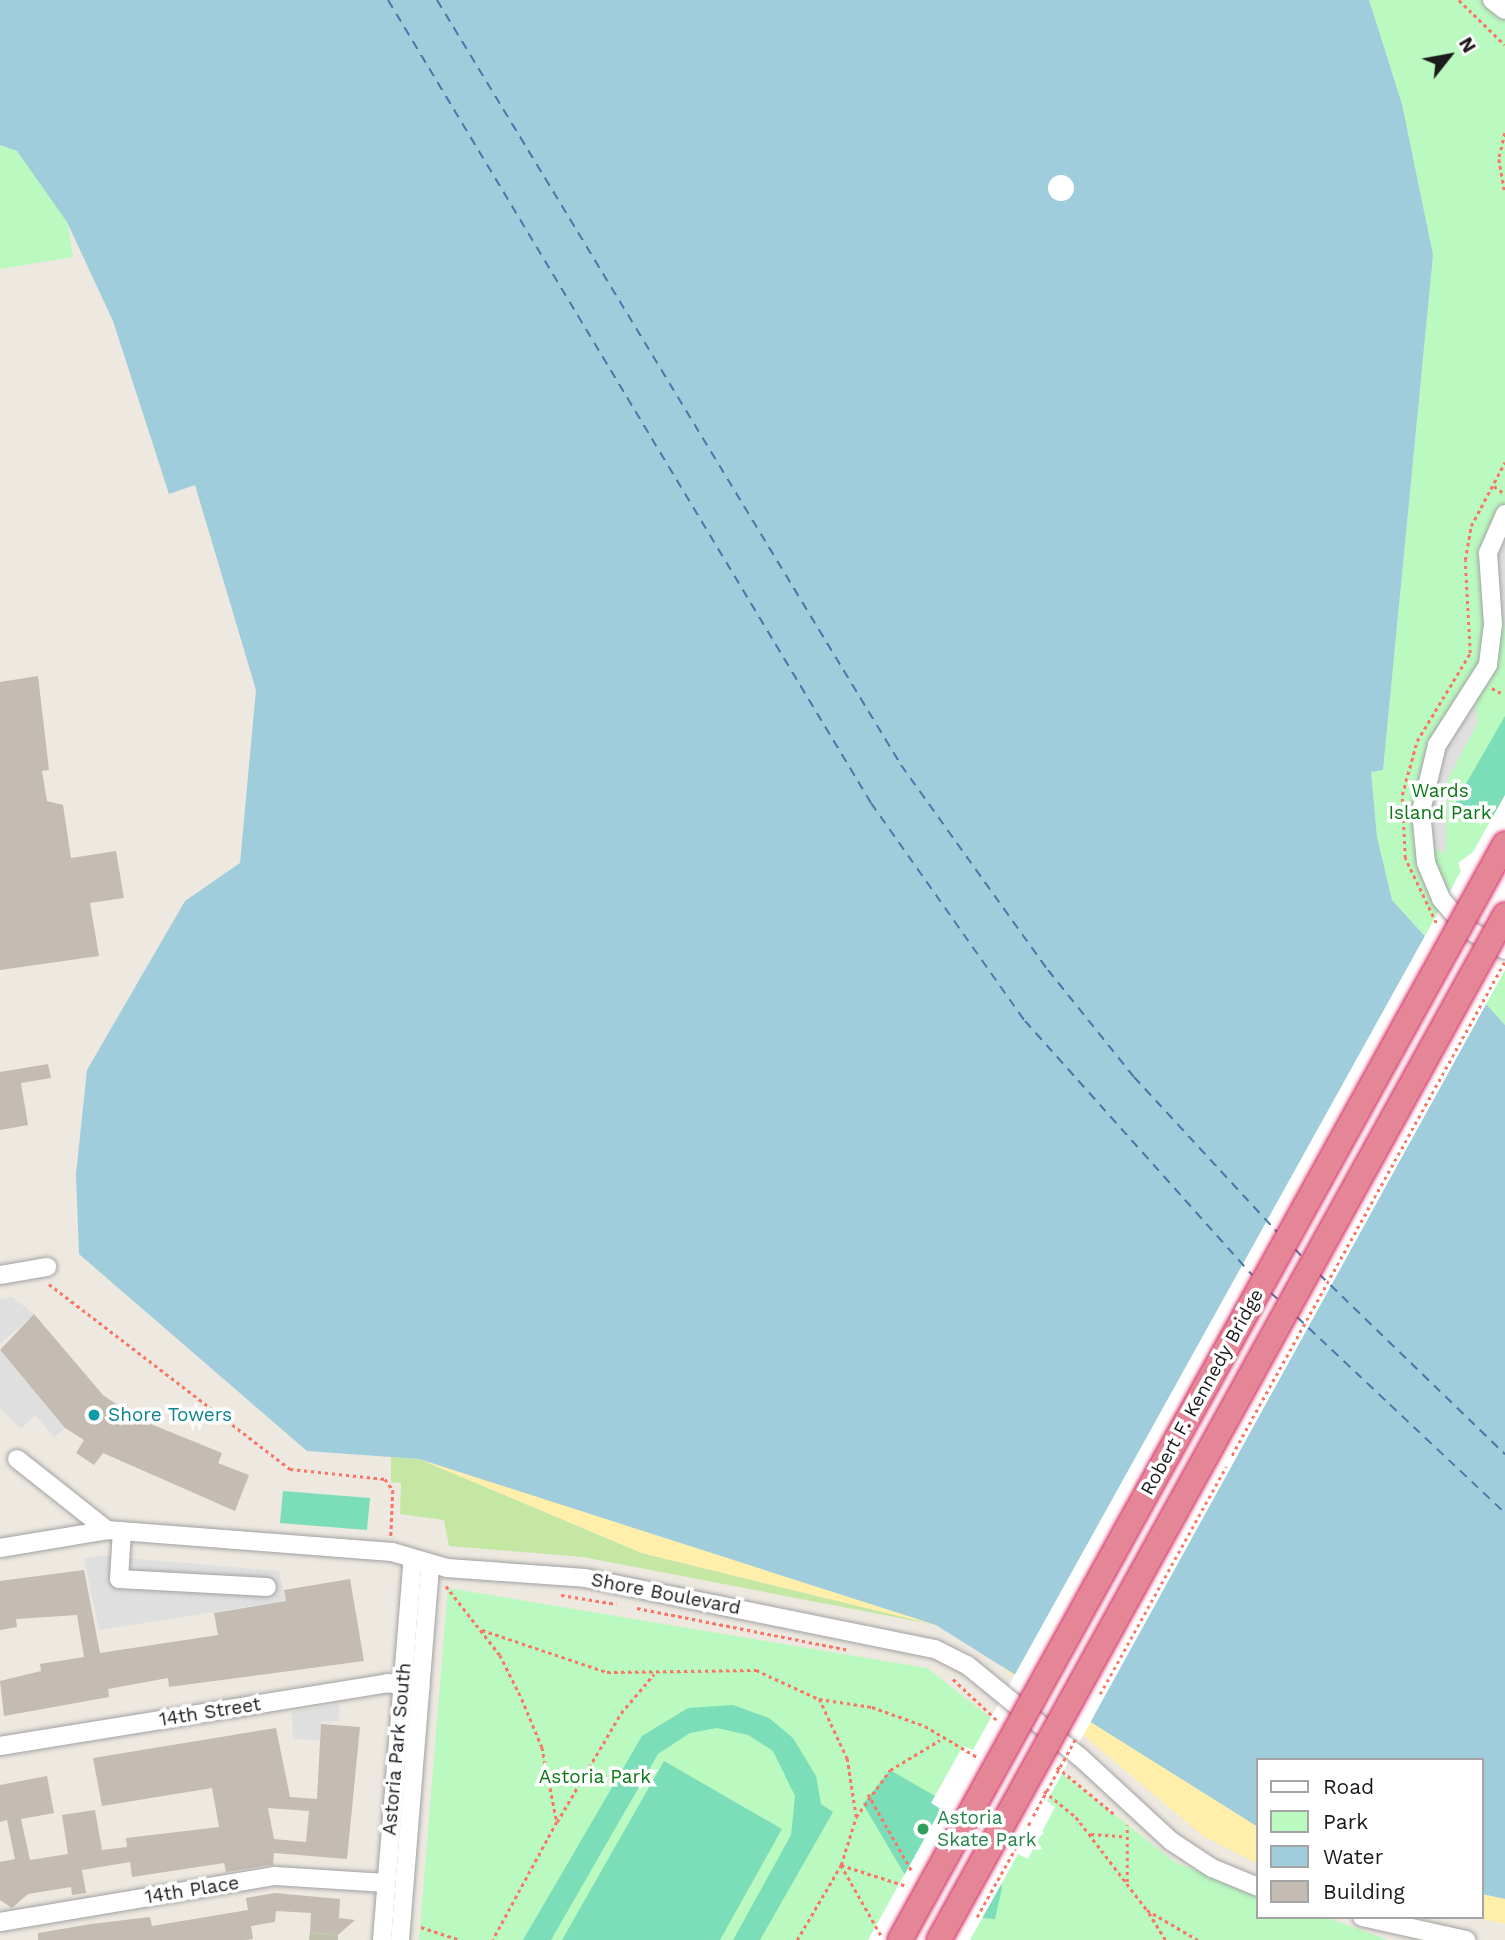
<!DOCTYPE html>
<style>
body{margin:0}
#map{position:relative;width:1505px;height:1940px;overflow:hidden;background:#ede8e0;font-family:"Work Sans",sans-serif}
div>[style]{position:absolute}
.construction>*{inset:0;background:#c0c1ac}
.grass>*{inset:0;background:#c4e8a4}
.sand>*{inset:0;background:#ffefab}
.park>*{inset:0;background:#baf9c0}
.pitch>*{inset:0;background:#7cddb9}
.parking>*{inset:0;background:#dfdfdf}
.water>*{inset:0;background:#9fcddb}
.pier>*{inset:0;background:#fff}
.round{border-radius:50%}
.ferry>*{height:2px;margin-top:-1px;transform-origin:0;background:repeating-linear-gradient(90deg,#4877a9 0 9px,transparent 0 16px)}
.building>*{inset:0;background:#c4bbb3}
.path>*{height:2.5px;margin-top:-1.25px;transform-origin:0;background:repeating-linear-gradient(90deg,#fa7664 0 3.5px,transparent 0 7px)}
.roads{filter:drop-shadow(0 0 2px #a2a2a2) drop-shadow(0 0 2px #a2a2a2)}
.minor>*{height:18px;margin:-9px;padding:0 9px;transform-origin:9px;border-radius:9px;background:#fff}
.path-bridge>*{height:2.5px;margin-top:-1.25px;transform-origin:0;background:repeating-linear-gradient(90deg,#fa7664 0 3.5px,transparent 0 7px)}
.bridges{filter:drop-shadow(0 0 2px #d4235d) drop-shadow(0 0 2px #d4235d)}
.highway-bridge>*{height:24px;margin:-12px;padding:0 12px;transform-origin:12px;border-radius:12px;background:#e58696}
.dots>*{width:19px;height:19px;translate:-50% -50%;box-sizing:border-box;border:4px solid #fff;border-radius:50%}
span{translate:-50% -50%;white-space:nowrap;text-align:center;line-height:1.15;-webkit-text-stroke:7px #fff;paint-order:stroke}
.park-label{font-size:19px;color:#0b7715}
.street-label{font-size:19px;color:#1b1b1b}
.culture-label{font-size:19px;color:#0d838f}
.left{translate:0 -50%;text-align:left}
.leisure-label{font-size:19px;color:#27864d}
.legend{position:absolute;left:1256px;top:1758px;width:228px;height:161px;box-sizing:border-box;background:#fff;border:2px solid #a4a4a4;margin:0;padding:9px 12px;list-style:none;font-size:21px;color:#1b1b1b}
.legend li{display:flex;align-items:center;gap:14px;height:35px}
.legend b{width:35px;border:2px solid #a4a4a4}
.north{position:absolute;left:1414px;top:21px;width:70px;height:70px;-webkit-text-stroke:5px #fff;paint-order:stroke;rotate:59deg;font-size:19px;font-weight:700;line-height:28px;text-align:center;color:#1b1b1b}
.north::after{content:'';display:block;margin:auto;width:24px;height:32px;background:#1b1b1b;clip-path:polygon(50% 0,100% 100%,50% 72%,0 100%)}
</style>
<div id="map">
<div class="construction">
<div style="clip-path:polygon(310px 1932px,338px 1935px,338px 1940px,309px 1940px)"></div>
</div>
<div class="grass">
<div style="clip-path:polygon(391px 1457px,419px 1459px,642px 1553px,936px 1625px,583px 1557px,449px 1546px,444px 1520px,400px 1514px,401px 1483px,391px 1482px)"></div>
</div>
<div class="sand">
<div style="clip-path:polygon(419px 1459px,936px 1625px,642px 1553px)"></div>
<div style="clip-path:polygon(988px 1655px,1258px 1827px,1258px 1864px,1203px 1836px)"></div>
<div style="clip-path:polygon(1482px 1894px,1505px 1899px,1505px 1924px,1473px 1917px,1482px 1917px)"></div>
</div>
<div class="park">
<div style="clip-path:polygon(1369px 0,1505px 0,1505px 1025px,1392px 900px,1377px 837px,1371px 772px,1383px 770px,1433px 255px,1402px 104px)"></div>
<div style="clip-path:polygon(0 145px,17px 151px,67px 221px,73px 257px,0 269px)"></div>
<div style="clip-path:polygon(448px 1588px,927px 1668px,1176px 1863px,1258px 1893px,1258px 1917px,1325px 1917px,1388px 1940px,419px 1940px)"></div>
</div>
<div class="pitch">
<div style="clip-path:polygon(1505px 716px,1505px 832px,1455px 803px)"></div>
<div style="clip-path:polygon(283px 1491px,370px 1498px,367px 1530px,280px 1523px)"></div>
<div style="clip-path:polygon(733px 1705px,769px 1718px,793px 1738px,816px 1776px,821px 1804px,833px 1812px,760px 1940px,733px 1940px,791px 1835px,795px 1796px,773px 1751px,748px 1735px,717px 1728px,690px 1733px,658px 1754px,551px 1940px,523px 1940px,642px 1736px,688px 1708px)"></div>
<div style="clip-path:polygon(664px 1761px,782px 1829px,720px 1940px,562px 1940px)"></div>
<div style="clip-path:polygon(890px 1770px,935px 1796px,996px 1854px,1002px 1888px,995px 1919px,928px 1914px,863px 1804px)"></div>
</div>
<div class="parking">
<div style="clip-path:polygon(1502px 535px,1505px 539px,1505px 629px,1495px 560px)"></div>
<div style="clip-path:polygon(1475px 701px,1478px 722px,1447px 781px,1446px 854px,1432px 847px,1428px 822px,1440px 757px)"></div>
<div style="clip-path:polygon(12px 1297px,34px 1314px,0 1344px,0 1299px)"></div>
<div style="clip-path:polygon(0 1351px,65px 1428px,54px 1437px,35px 1415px,21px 1429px,0 1408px)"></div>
<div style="clip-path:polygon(101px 1556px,279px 1571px,285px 1601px,99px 1630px,84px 1559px)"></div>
<div style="clip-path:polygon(339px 1704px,339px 1721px,321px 1721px,320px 1740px,293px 1739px,292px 1712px)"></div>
</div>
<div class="water">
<div style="clip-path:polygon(0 0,1369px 0,1402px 104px,1433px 255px,1383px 770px,1371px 772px,1377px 837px,1392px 900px,1505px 1025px,1505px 1899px,1482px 1894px,1482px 1760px,1258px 1760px,1258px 1827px,936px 1625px,419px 1459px,307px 1451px,79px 1254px,76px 1174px,87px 1070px,185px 901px,240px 863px,256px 690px,195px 485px,169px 494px,113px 321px,67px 222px,17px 151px,0 145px)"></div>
</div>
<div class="pier">
<div class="round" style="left:1048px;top:175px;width:26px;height:26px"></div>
<div style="clip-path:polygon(1505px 795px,1505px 970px,1047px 1801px,1055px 1807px,1028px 1859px,1018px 1854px,970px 1940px,868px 1940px,941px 1809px,931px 1803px,963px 1746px,973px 1750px,1461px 871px,1458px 863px,1473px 852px)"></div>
</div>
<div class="ferry">
<div style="left:388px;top:0;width:937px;rotate:58.97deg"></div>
<div style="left:871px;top:803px;width:267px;rotate:54.8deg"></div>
<div style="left:1025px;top:1021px;width:341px;rotate:48.2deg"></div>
<div style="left:437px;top:0;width:895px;rotate:58.76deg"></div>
<div style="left:901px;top:765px;width:252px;rotate:54.4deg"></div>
<div style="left:1048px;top:970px;width:137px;rotate:51.2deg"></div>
<div style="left:1134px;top:1077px;width:212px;rotate:47.3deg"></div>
<div style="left:1295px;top:1249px;width:12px;rotate:48deg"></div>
<div style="left:1319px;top:1274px;width:259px;rotate:44.1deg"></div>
<div style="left:1271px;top:1293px;width:12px;rotate:42deg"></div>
<div style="left:1297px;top:1317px;width:286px;rotate:43.3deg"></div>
</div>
<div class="building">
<div style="clip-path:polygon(38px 676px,49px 770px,42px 771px,47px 801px,63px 805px,71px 858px,116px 851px,124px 898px,90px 903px,99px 956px,0 970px,0 682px)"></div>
<div style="clip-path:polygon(48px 1064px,51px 1078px,21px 1083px,28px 1125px,0 1130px,0 1072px)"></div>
<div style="clip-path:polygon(34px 1314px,103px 1395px,136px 1418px,222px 1453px,218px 1463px,249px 1475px,235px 1511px,103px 1453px,94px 1465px,76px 1453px,84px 1440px,65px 1428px,0 1350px)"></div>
<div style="clip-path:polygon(84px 1570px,100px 1653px,218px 1635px,214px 1613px,286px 1601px,284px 1590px,350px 1579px,364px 1661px,169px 1687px,168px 1678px,108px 1689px,109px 1697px,4px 1716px,0 1681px,41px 1671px,40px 1664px,84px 1657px,77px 1615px,16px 1619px,17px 1627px,0 1630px,0 1581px)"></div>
<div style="clip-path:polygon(evenodd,321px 1724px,360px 1727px,347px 1859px,274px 1853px,273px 1865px,263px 1866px,226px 1872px,224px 1863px,132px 1877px,130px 1862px,82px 1870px,86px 1893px,72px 1895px,71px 1887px,28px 1894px,12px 1908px,0 1900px,0 1862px,15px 1859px,7px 1820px,0 1822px,0 1785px,47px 1776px,54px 1813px,21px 1819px,30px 1860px,68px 1854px,62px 1815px,95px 1810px,102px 1850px,127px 1847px,126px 1838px,219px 1827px,212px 1788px,102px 1806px,93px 1758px,276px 1728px,290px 1797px,317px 1799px,321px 1724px,268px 1808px,309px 1811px,306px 1842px,274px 1839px,268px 1808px)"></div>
<div style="clip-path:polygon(275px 1893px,340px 1899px,339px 1918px,355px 1920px,338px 1935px,310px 1932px,311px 1913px,276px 1911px,275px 1922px,251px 1926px,253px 1939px,245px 1940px,38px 1940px,38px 1933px,91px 1924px,150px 1917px,152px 1926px,248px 1910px,246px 1898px)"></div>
</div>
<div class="path">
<div style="left:1459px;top:0;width:64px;rotate:44.4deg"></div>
<div style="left:1505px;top:133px;width:27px;rotate:103deg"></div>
<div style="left:1499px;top:159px;width:35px;rotate:80deg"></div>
<div style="left:1494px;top:486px;width:14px;rotate:36deg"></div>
<div style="left:1492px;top:688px;width:10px;rotate:29deg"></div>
<div style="left:1436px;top:923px;width:72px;rotate:-115.5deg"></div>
<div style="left:1405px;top:858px;width:63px;rotate:-92.7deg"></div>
<div style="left:1402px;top:795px;width:56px;rotate:-74.5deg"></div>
<div style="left:1417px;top:741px;width:103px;rotate:-58.9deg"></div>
<div style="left:1470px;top:653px;width:93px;rotate:-93.1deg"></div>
<div style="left:1465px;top:560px;width:35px;rotate:-80deg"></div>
<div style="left:1471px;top:526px;width:72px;rotate:-62deg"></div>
<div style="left:49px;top:1284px;width:304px;rotate:37.5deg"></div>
<div style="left:290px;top:1469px;width:96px;rotate:6deg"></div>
<div style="left:385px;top:1479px;width:14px;rotate:54deg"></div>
<div style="left:393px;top:1490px;width:46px;rotate:92.5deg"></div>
<div style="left:446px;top:1586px;width:88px;rotate:52deg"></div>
<div style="left:500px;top:1655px;width:49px;rotate:63.4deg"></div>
<div style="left:522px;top:1699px;width:52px;rotate:67.4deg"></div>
<div style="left:542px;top:1747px;width:76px;rotate:78.7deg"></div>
<div style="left:557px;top:1822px;width:134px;rotate:118.5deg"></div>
<div style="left:561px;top:1595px;width:56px;rotate:9.3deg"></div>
<div style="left:637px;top:1608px;width:216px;rotate:11.2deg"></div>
<div style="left:482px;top:1630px;width:132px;rotate:18.6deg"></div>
<div style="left:607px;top:1672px;width:149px;rotate:-0.8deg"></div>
<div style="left:756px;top:1670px;width:69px;rotate:24.7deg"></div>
<div style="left:819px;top:1699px;width:54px;rotate:8.6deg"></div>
<div style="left:872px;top:1707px;width:56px;rotate:19.7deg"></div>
<div style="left:925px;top:1726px;width:63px;rotate:30.7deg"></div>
<div style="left:953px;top:1679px;width:63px;rotate:43.1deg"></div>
<div style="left:1057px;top:1767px;width:74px;rotate:39.5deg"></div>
<div style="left:1044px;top:1791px;width:41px;rotate:39.1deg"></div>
<div style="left:1076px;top:1817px;width:117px;rotate:52.6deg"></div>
<div style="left:1147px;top:1910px;width:59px;rotate:30.5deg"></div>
<div style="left:868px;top:1794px;width:91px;rotate:60.3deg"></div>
<div style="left:856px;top:1817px;width:58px;rotate:-54.1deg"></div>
<div style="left:890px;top:1770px;width:58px;rotate:-31deg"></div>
<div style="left:557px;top:1822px;width:126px;rotate:-59.6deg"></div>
<div style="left:621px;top:1713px;width:51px;rotate:-49.8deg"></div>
<div style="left:1091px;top:1834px;width:31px;rotate:4deg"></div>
<div style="left:841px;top:1865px;width:81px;rotate:60.3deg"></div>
<div style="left:841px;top:1865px;width:69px;rotate:17.7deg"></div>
<div style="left:1127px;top:1882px;width:57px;rotate:-90deg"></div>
<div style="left:1149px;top:1913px;width:32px;rotate:58deg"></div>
<div style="left:421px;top:1927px;width:41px;rotate:18.4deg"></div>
<div style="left:797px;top:1940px;width:87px;rotate:-59.6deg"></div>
<div style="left:841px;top:1865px;width:50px;rotate:-72.6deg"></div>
<div style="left:856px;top:1817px;width:59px;rotate:-98.8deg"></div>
<div style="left:847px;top:1759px;width:66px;rotate:-115deg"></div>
</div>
<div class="roads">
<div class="minor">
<div style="left:1492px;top:0;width:16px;rotate:38deg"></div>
<div style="left:1505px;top:514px;width:43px;rotate:113.6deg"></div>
<div style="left:1488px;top:553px;width:71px;rotate:86deg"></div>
<div style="left:1493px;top:624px;width:41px;rotate:97deg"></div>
<div style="left:1488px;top:665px;width:95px;rotate:122.5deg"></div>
<div style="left:1437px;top:745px;width:68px;rotate:103.6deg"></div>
<div style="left:1421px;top:811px;width:52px;rotate:84.5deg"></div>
<div style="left:1426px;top:863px;width:39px;rotate:67deg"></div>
<div style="left:1441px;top:899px;width:40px;rotate:49deg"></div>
<div style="left:1467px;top:929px;width:43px;rotate:28.9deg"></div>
<div style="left:0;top:1275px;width:48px;rotate:-9.7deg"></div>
<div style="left:17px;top:1459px;width:115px;rotate:38.3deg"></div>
<div style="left:107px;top:1530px;width:286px;rotate:4.4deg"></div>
<div style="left:392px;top:1552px;width:57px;rotate:16.2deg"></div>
<div style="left:447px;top:1568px;width:138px;rotate:4.1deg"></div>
<div style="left:585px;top:1578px;width:357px;rotate:11.5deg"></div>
<div style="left:935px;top:1649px;width:36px;rotate:27deg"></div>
<div style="left:967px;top:1665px;width:146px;rotate:39.2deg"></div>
<div style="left:1080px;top:1757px;width:124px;rotate:42.7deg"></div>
<div style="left:1171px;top:1841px;width:49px;rotate:33.4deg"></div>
<div style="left:1212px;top:1868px;width:50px;rotate:22.4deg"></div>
<div style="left:122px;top:1531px;width:48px;rotate:93.6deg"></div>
<div style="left:119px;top:1579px;width:148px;rotate:3.1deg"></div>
<div style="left:0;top:1548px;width:109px;rotate:-9.5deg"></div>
<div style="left:0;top:1746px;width:392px;rotate:-9.2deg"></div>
<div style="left:387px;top:1683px;width:34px;rotate:8deg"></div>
<div style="left:1362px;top:1917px;width:107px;rotate:12.5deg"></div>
<div style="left:0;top:1922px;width:279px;rotate:-9.5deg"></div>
<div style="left:275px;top:1876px;width:111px;rotate:3.6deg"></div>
<div style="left:382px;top:1940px;width:383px;rotate:-85.4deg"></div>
<div style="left:400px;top:1940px;width:377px;rotate:-85.4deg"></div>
</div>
</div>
<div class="path-bridge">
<div style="left:1232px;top:1455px;width:564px;rotate:-61.07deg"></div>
<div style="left:1100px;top:1694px;width:260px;rotate:-61deg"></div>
<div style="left:1033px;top:1816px;width:91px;rotate:-61.2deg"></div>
<div style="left:977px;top:1917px;width:109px;rotate:-60.8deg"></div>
</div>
<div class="bridges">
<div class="highway-bridge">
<div style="left:900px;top:1940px;width:1252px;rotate:-61.1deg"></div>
<div style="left:939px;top:1940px;width:1171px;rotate:-61.09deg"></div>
</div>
</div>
<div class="dots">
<div style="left:94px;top:1415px;background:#0f9aa8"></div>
<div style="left:923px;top:1829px;background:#2e9e5b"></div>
</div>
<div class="park-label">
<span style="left:1440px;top:802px">Wards<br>Island Park</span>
<span style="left:595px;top:1777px">Astoria Park</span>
</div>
<div class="street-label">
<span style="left:1202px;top:1392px;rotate:-61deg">Robert F. Kennedy Bridge</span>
<span style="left:666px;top:1594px;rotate:11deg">Shore Boulevard</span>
<span style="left:210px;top:1712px;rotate:-9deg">14th Street</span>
<span style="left:397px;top:1749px;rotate:-85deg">Astoria Park South</span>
<span style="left:192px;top:1890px;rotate:-9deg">14th Place</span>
</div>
<div class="culture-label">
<span class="left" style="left:108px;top:1415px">Shore Towers</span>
</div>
<div class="leisure-label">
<span class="left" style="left:937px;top:1829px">Astoria<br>Skate Park</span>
</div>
<ul class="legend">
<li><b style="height:9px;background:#fff"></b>Road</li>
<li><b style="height:19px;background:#baf9c0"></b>Park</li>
<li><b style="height:19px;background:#9fcddb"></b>Water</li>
<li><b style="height:19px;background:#c4bbb3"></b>Building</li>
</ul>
<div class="north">N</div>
</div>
